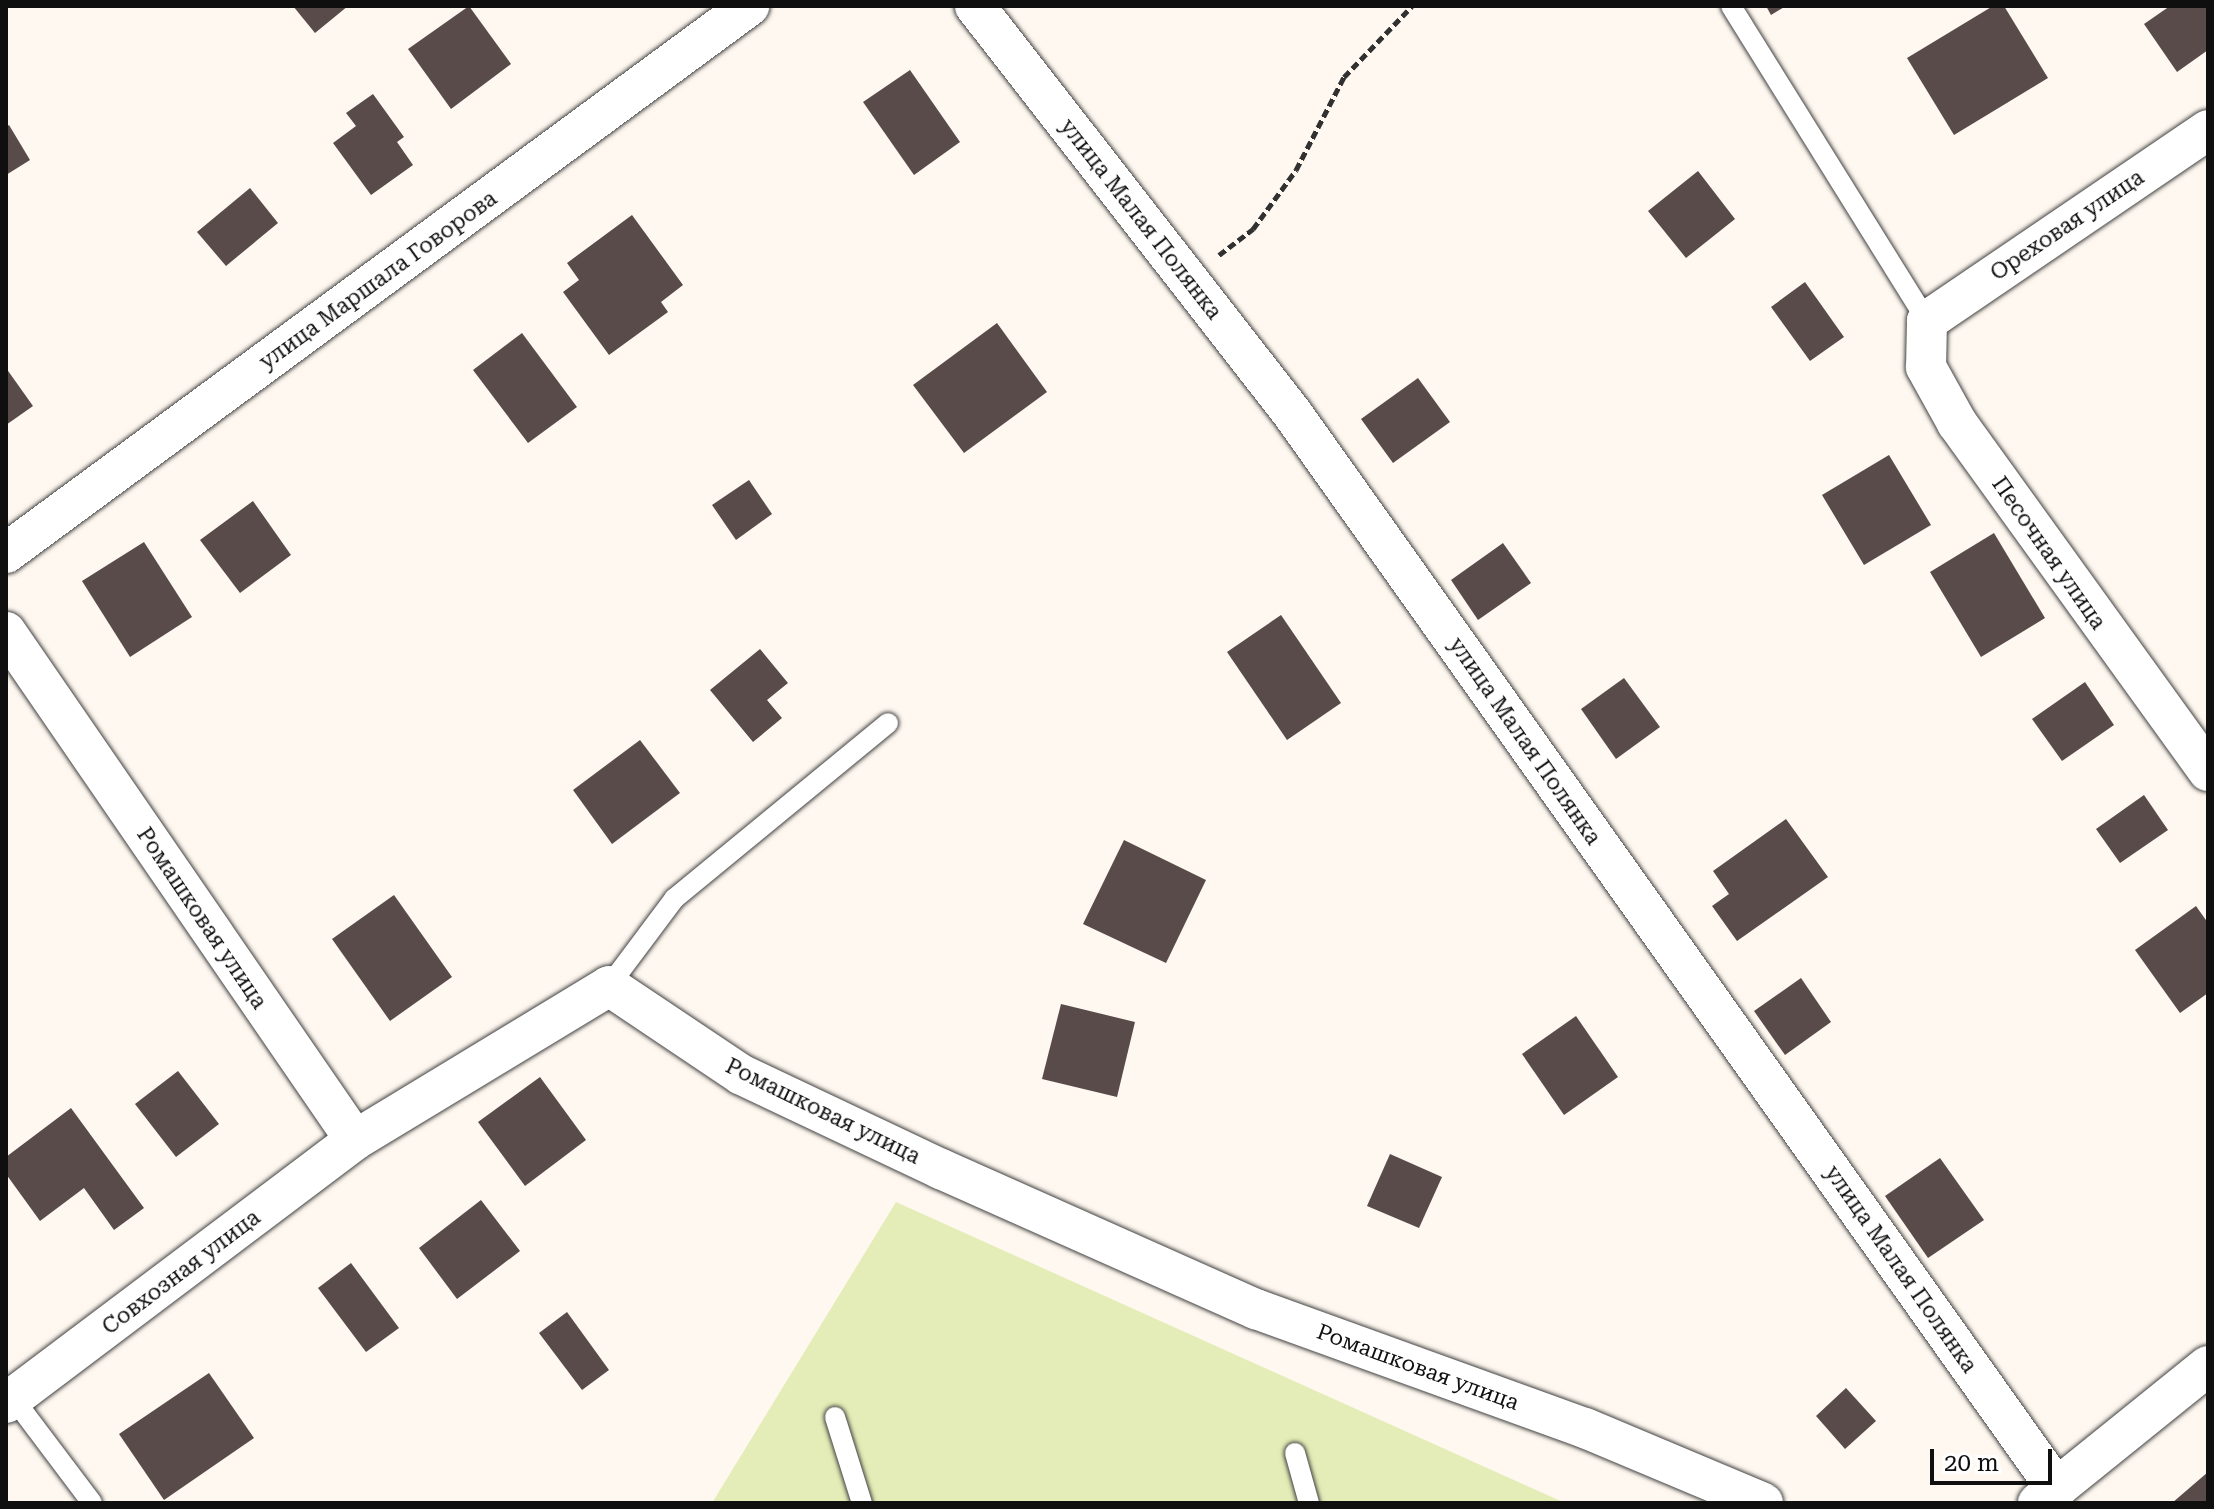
<!DOCTYPE html>
<meta charset="utf-8">
<style>
body{margin:0}
#map{position:relative;width:2214px;height:1509px;overflow:hidden;background:#fff8f0;font-family:"Roboto Serif",serif}
div>[style]{position:absolute}
.green>*{inset:0;background:#e4edb7}
.building>*{inset:0;background:#584b4a}
.path>*{height:5px;margin-top:-2.5px;transform-origin:0;background:repeating-linear-gradient(90deg,#313131 0 8px,transparent 0 12px)}
.roads{filter:drop-shadow(0 0 2px #424242) drop-shadow(0 0 2px #424242)}
.lane>*{height:20px;margin:-10px;padding:0 10px;transform-origin:10px;border-radius:10px;background:#fff}
.street>*{height:40px;margin:-20px;padding:0 20px;transform-origin:20px;border-radius:20px;background:#fff}
span{translate:-50% -50%;white-space:nowrap;text-align:center;line-height:1.15;-webkit-text-stroke:8px #fff;paint-order:stroke}
.street-label{font-size:22px;color:#0f0f0f}
.frame{position:absolute;inset:0;border:8px solid #0f0f0f;pointer-events:none}
.scale{position:absolute;left:1930px;top:1449px;width:122px;height:36px;box-sizing:border-box;border:4px solid #0f0f0f;border-top:0;padding-left:10px;font-size:24px;line-height:28px;white-space:nowrap;color:#0f0f0f;-webkit-text-stroke:6px #fff;paint-order:stroke}
</style>
<div id="map">
<div class="green">
<div style="clip-path:polygon(896px 1202px,1565px 1503px,712px 1503px)"></div>
</div>
<div class="building">
<div style="clip-path:polygon(293px 6px,348px 6px,315px 33px)"></div>
<div style="clip-path:polygon(469px 6px,511px 64px,451px 109px,408px 49px)"></div>
<div style="clip-path:polygon(1766px 6px,1786px 6px,1771px 15px)"></div>
<div style="clip-path:polygon(1993px 6px,2004px 6px,2048px 78px,1954px 135px,1907px 58px)"></div>
<div style="clip-path:polygon(2170px 6px,2208px 6px,2208px 50px,2177px 72px,2144px 24px)"></div>
<div style="clip-path:polygon(910px 70px,960px 142px,914px 175px,863px 102px)"></div>
<div style="clip-path:polygon(373px 94px,404px 137px,397px 142px,413px 165px,371px 195px,333px 143px,356px 126px,346px 113px)"></div>
<div style="clip-path:polygon(9px 125px,30px 160px,6px 175px,6px 127px)"></div>
<div style="clip-path:polygon(1698px 171px,1735px 219px,1686px 258px,1648px 211px)"></div>
<div style="clip-path:polygon(250px 188px,278px 223px,226px 266px,197px 232px)"></div>
<div style="clip-path:polygon(632px 215px,683px 285px,661px 302px,668px 312px,609px 355px,563px 292px,579px 280px,567px 263px)"></div>
<div style="clip-path:polygon(1805px 282px,1844px 337px,1810px 361px,1771px 307px)"></div>
<div style="clip-path:polygon(997px 323px,1047px 392px,964px 453px,913px 385px)"></div>
<div style="clip-path:polygon(522px 333px,577px 407px,528px 443px,473px 370px)"></div>
<div style="clip-path:polygon(6px 368px,33px 406px,6px 425px)"></div>
<div style="clip-path:polygon(1418px 378px,1450px 422px,1393px 463px,1361px 419px)"></div>
<div style="clip-path:polygon(1889px 455px,1931px 525px,1864px 565px,1822px 495px)"></div>
<div style="clip-path:polygon(749px 480px,772px 514px,736px 540px,712px 505px)"></div>
<div style="clip-path:polygon(253px 501px,291px 555px,240px 593px,200px 540px)"></div>
<div style="clip-path:polygon(1994px 533px,2045px 618px,1981px 657px,1930px 572px)"></div>
<div style="clip-path:polygon(144px 542px,192px 617px,130px 657px,82px 581px)"></div>
<div style="clip-path:polygon(1503px 543px,1531px 583px,1478px 620px,1451px 580px)"></div>
<div style="clip-path:polygon(1281px 615px,1341px 703px,1287px 740px,1227px 652px)"></div>
<div style="clip-path:polygon(760px 649px,788px 683px,767px 700px,782px 718px,753px 742px,710px 690px)"></div>
<div style="clip-path:polygon(1624px 678px,1660px 727px,1616px 759px,1581px 709px)"></div>
<div style="clip-path:polygon(2085px 682px,2114px 725px,2062px 761px,2032px 719px)"></div>
<div style="clip-path:polygon(640px 740px,680px 793px,612px 844px,573px 790px)"></div>
<div style="clip-path:polygon(2144px 795px,2168px 830px,2120px 863px,2096px 829px)"></div>
<div style="clip-path:polygon(1786px 819px,1828px 877px,1737px 941px,1712px 906px,1729px 894px,1713px 871px)"></div>
<div style="clip-path:polygon(1124px 840px,1206px 880px,1166px 963px,1083px 924px)"></div>
<div style="clip-path:polygon(394px 895px,452px 977px,390px 1021px,332px 939px)"></div>
<div style="clip-path:polygon(2196px 906px,2208px 923px,2208px 993px,2180px 1013px,2135px 950px)"></div>
<div style="clip-path:polygon(1801px 978px,1831px 1022px,1785px 1055px,1754px 1011px)"></div>
<div style="clip-path:polygon(1061px 1004px,1135px 1022px,1117px 1097px,1042px 1079px)"></div>
<div style="clip-path:polygon(1576px 1016px,1618px 1077px,1564px 1115px,1522px 1054px)"></div>
<div style="clip-path:polygon(178px 1071px,219px 1124px,176px 1157px,135px 1104px)"></div>
<div style="clip-path:polygon(540px 1077px,586px 1140px,525px 1186px,478px 1122px)"></div>
<div style="clip-path:polygon(71px 1108px,144px 1208px,114px 1230px,84px 1188px,40px 1221px,6px 1174px,6px 1157px)"></div>
<div style="clip-path:polygon(1390px 1154px,1442px 1177px,1419px 1228px,1367px 1206px)"></div>
<div style="clip-path:polygon(1940px 1158px,1984px 1220px,1928px 1258px,1885px 1196px)"></div>
<div style="clip-path:polygon(481px 1200px,520px 1251px,457px 1299px,419px 1248px)"></div>
<div style="clip-path:polygon(351px 1263px,399px 1328px,366px 1352px,318px 1288px)"></div>
<div style="clip-path:polygon(567px 1312px,609px 1370px,582px 1390px,539px 1333px)"></div>
<div style="clip-path:polygon(209px 1373px,254px 1438px,164px 1500px,119px 1434px)"></div>
<div style="clip-path:polygon(1846px 1388px,1876px 1421px,1845px 1449px,1816px 1416px)"></div>
<div style="clip-path:polygon(2208px 1472px,2208px 1503px,2172px 1503px)"></div>
</div>
<div class="path">
<div style="left:1219px;top:255px;width:43px;rotate:-37.4deg"></div>
<div style="left:1253px;top:229px;width:73px;rotate:-53.9deg"></div>
<div style="left:1296px;top:170px;width:105px;rotate:-62.7deg"></div>
<div style="left:1344px;top:77px;width:98px;rotate:-46.2deg"></div>
</div>
<div class="roads">
<div class="lane">
<div style="left:1731px;top:6px;width:371px;rotate:58.1deg"></div>
<div style="left:609px;top:986px;width:109px;rotate:-53.2deg"></div>
<div style="left:674px;top:899px;width:277px;rotate:-39.4deg"></div>
<div style="left:13px;top:1398px;width:131px;rotate:53deg"></div>
<div style="left:835px;top:1417px;width:90px;rotate:72.6deg"></div>
<div style="left:1295px;top:1453px;width:52px;rotate:74.4deg"></div>
</div>
<div class="street">
<div style="left:975px;top:6px;width:516px;rotate:52.09deg"></div>
<div style="left:1292px;top:413px;width:1320px;rotate:54.59deg"></div>
<div style="left:2208px;top:130px;width:340px;rotate:145.8deg"></div>
<div style="left:1927px;top:321px;width:46px;rotate:91.2deg"></div>
<div style="left:1926px;top:367px;width:64px;rotate:61deg"></div>
<div style="left:1957px;top:423px;width:429px;rotate:54.2deg"></div>
<div style="left:6px;top:553px;width:923px;rotate:-36.36deg"></div>
<div style="left:6px;top:632px;width:616px;rotate:55.51deg"></div>
<div style="left:6px;top:1403px;width:437px;rotate:-37deg"></div>
<div style="left:355px;top:1140px;width:297px;rotate:-31.2deg"></div>
<div style="left:609px;top:986px;width:160px;rotate:33.8deg"></div>
<div style="left:742px;top:1075px;width:220px;rotate:25.3deg"></div>
<div style="left:941px;top:1169px;width:345px;rotate:24deg"></div>
<div style="left:1256px;top:1309px;width:350px;rotate:19.9deg"></div>
<div style="left:1585px;top:1428px;width:193px;rotate:22.8deg"></div>
<div style="left:2038px;top:1503px;width:218px;rotate:-38.9deg"></div>
</div>
</div>
<div class="street-label">
<span style="left:1141px;top:219px;rotate:52deg">улица Малая Полянка</span>
<span style="left:2067px;top:225px;rotate:-34deg">Ореховая улица</span>
<span style="left:378px;top:280px;rotate:-36deg">улица Маршала Говорова</span>
<span style="left:2049px;top:553px;rotate:55deg">Песочная улица</span>
<span style="left:1525px;top:741px;rotate:55deg">улица Малая Полянка</span>
<span style="left:202px;top:918px;rotate:56deg">Ромашковая улица</span>
<span style="left:823px;top:1111px;rotate:26deg">Ромашковая улица</span>
<span style="left:1901px;top:1269px;rotate:55deg">улица Малая Полянка</span>
<span style="left:181px;top:1272px;rotate:-37deg">Совхозная улица</span>
<span style="left:1418px;top:1367px;rotate:20deg">Ромашковая улица</span>
</div>
<div class="frame"></div>
<div class="scale">20 m</div>
</div>
